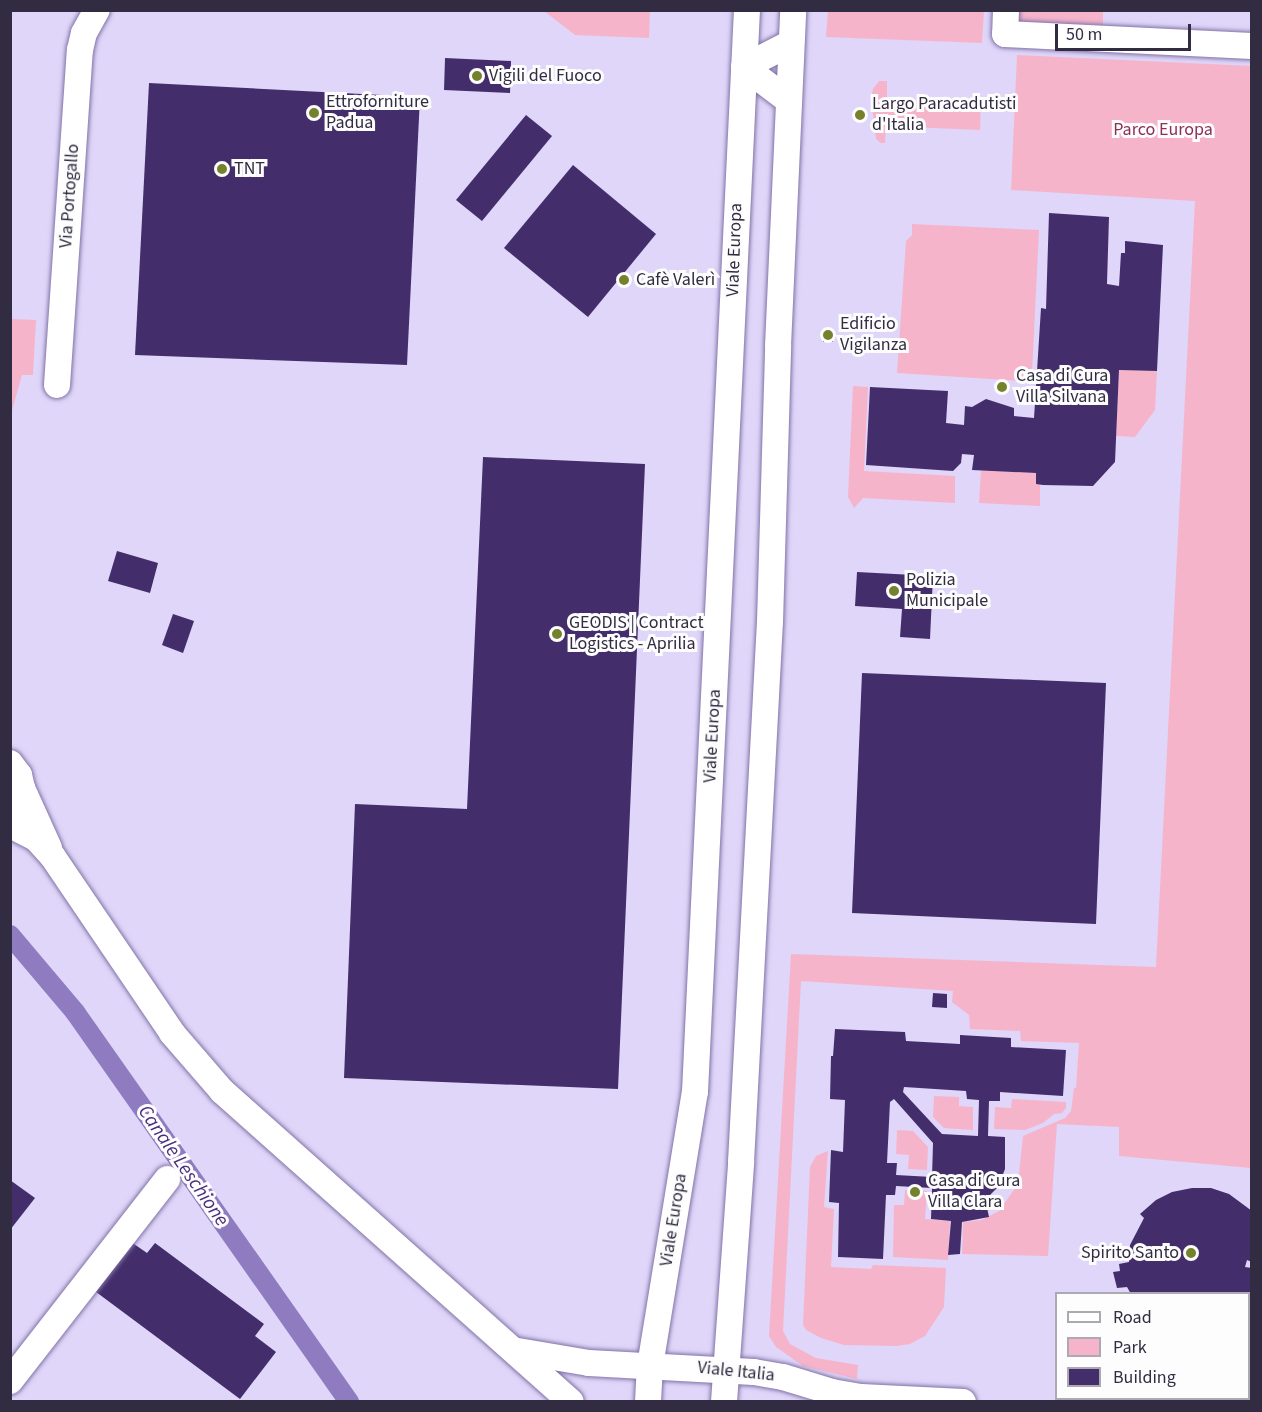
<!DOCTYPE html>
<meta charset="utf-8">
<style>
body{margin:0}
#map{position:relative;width:1262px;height:1412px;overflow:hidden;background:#dfd6f9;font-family:"Source Sans 3",sans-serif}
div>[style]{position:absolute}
.green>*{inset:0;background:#f6b4cb}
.canal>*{height:20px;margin:-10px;padding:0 10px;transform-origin:10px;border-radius:10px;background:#8f7bbf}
.building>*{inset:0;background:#432e6b}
.roads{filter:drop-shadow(0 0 2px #8273a8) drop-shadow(0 0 2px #8273a8)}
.minor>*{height:26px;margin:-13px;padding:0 13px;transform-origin:13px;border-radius:13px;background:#fff}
.dots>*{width:16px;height:16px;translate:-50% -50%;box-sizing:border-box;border:3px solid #fdfdfd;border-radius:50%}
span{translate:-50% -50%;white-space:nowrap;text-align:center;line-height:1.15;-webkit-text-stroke:6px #fdfdfd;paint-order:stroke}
.poi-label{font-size:18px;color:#322c42}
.left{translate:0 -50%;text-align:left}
.right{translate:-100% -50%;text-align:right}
.park-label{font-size:18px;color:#8d2f58}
.street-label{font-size:18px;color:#322c42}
.water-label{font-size:20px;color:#4b2d7f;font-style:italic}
.frame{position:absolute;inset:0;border:12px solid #322c42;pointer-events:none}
.legend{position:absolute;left:1055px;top:1292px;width:195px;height:108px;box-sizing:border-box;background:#fdfdfd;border:2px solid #aca9b2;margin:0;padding:8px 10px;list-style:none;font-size:18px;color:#322c42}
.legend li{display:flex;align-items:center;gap:12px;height:30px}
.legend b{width:30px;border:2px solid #aca9b2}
.scale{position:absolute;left:1055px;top:24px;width:136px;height:27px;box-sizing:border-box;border:3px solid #322c42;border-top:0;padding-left:8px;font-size:18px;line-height:21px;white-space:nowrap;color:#322c42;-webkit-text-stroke:4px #fdfdfd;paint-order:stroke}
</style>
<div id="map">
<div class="green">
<div style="clip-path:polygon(544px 11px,650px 11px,649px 38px,575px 35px)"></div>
<div style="clip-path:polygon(828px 11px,984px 11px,982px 43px,826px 37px)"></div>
<div style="clip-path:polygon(1019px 11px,1103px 11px,1103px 25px,1019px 22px)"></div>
<div style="clip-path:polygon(1017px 55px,1251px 66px,1251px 1168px,1119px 1156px,1119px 1127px,1057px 1124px,1048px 1256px,962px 1254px,963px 1222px,982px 1220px,999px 1211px,1018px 1184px,1023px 1136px,1065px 1118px,1071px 1111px,1074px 1088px,1076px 1088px,1079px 1043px,1021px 1041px,1020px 1031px,970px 1029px,969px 1015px,952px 1002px,953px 991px,801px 981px,783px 1331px,790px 1344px,816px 1358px,858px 1365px,857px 1379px,803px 1366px,776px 1347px,769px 1336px,791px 954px,1156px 967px,1195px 201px,1011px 190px)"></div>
<div style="clip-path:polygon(879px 81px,887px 81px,887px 100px,981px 105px,980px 130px,886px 126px,885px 143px,881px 143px,876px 139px,871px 98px,873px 89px)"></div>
<div style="clip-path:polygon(912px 224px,1039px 230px,1032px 373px,1021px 381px,897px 373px,906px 241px,912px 235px)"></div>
<div style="clip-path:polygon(11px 319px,36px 320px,33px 375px,22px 375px,11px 414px)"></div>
<div style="clip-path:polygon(1119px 370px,1157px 371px,1155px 410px,1135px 437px,1116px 436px)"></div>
<div style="clip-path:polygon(853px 386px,868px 387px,864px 471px,955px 476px,955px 503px,863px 498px,854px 508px,848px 497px)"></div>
<div style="clip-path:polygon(981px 470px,1036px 473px,1036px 484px,1040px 484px,1040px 506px,979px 503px)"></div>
<div style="clip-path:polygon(934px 1096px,959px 1097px,959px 1106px,973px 1107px,973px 1130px,944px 1128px,933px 1117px)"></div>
<div style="clip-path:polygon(1012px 1099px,1066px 1102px,1066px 1108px,1062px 1113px,1054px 1114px,1043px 1123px,1025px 1130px,994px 1129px,995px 1107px,1011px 1108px)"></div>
<div style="clip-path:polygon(897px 1130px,913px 1131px,928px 1147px,927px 1170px,908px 1169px,909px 1155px,896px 1154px)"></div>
<div style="clip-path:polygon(828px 1151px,824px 1207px,834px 1209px,831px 1267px,871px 1269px,873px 1265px,946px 1268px,944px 1307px,925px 1336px,910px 1344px,896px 1346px,844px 1345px,821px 1338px,806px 1330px,803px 1325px,810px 1167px,816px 1156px)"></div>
<div style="clip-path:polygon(905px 1190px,927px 1191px,925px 1219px,950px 1221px,948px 1260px,893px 1257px,894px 1205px,904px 1205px)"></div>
</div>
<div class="canal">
<div style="left:10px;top:935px;width:101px;rotate:49.8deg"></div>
<div style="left:75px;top:1012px;width:477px;rotate:54.9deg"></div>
</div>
<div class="building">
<div style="clip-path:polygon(445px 58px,511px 61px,510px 93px,444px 90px)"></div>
<div style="clip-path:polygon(149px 83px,420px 97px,407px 365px,135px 355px)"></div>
<div style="clip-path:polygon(526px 115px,552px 136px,482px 221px,456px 200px)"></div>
<div style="clip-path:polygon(573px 165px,656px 234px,588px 317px,504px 248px)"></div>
<div style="clip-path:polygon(1049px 213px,1109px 217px,1107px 284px,1119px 286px,1121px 253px,1125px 253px,1125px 241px,1163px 245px,1157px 371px,1119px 370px,1115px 462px,1093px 486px,1043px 485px,1036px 484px,1036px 473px,972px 470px,974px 455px,962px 454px,961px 463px,953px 471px,866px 465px,870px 387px,948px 391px,946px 423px,964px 425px,965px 406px,972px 407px,986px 399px,1014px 408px,1014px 416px,1034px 418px,1041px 308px,1046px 309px)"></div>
<div style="clip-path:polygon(824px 329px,833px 329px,833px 342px,823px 342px)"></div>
<div style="clip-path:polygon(483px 457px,645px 464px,618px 1089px,344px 1078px,355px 804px,467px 809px)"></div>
<div style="clip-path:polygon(117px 551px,158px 563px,150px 593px,108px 581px)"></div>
<div style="clip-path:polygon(857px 572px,933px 576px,930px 639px,900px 637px,902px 609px,855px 606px)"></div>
<div style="clip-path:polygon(173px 614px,194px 621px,183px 653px,162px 645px)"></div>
<div style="clip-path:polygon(862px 673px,1106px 683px,1096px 924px,852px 913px)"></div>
<div style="clip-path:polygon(933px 993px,947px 994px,947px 1008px,932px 1007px)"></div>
<div style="clip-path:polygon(evenodd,835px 1029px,905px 1032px,906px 1041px,960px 1044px,960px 1035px,1011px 1038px,1011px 1047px,1066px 1050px,1063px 1096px,1000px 1092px,1000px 1101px,989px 1101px,988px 1136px,1005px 1137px,1005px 1169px,998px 1187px,990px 1195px,992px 1200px,986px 1203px,989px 1217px,962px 1222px,960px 1254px,948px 1255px,951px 1221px,931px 1219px,932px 1188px,896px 1186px,895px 1195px,886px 1195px,883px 1259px,838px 1257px,839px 1203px,829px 1202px,831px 1150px,843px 1152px,845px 1100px,830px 1099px,831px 1056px,833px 1056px,835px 1029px,904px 1087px,966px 1091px,967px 1099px,979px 1100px,978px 1136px,942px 1134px,903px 1092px,904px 1087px,835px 1029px,894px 1099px,933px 1143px,932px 1177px,896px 1175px,897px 1163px,887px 1163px,890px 1102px,894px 1099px)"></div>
<div style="clip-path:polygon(10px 1180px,35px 1198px,10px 1230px)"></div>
<div style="clip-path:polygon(1192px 1188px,1211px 1188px,1229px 1194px,1252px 1211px,1252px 1262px,1247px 1260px,1245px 1267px,1252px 1268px,1252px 1319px,1248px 1322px,1248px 1294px,1131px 1294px,1127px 1287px,1117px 1288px,1113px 1272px,1120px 1271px,1119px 1264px,1129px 1262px,1130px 1245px,1144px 1218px,1140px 1214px,1156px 1200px,1172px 1192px)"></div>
<div style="clip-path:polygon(124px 1237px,147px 1253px,155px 1243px,264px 1324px,255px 1336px,276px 1352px,240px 1399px,88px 1286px)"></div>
</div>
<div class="roads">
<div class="minor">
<div style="left:1006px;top:10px;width:24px;rotate:92deg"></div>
<div style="left:1005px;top:34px;width:247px;rotate:2.8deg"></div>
<div style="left:788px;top:100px;width:55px;rotate:-143.1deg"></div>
<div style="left:744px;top:67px;width:53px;rotate:-27.1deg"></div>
<div style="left:57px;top:385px;width:336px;rotate:-86.1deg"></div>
<div style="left:80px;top:50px;width:17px;rotate:-77deg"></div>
<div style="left:84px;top:33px;width:26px;rotate:-61deg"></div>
<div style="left:10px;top:763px;width:15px;rotate:53deg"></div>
<div style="left:19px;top:775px;width:13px;rotate:77deg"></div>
<div style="left:22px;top:788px;width:16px;rotate:101deg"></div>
<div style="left:22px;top:788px;width:66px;rotate:65.8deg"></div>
<div style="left:10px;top:825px;width:29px;rotate:27deg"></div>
<div style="left:36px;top:838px;width:25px;rotate:48deg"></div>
<div style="left:53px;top:857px;width:212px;rotate:55.9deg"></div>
<div style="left:172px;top:1033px;width:77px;rotate:49.2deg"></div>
<div style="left:222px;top:1091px;width:467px;rotate:41.7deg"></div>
<div style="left:518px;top:1351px;width:72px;rotate:9.6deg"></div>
<div style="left:589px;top:1363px;width:165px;rotate:3.1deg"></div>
<div style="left:754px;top:1372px;width:29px;rotate:10deg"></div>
<div style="left:783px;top:1377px;width:51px;rotate:17deg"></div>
<div style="left:832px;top:1392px;width:29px;rotate:10deg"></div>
<div style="left:861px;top:1397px;width:102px;rotate:2.8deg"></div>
<div style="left:10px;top:1381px;width:256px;rotate:-52.1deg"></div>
<div style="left:648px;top:1402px;width:36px;rotate:-87deg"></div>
<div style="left:650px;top:1366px;width:278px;rotate:-80.7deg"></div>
<div style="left:695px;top:1092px;width:1083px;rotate:-87.25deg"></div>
<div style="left:724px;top:1402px;width:241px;rotate:-85.9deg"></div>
<div style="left:741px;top:1162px;width:541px;rotate:-86.93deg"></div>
<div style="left:770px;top:622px;width:276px;rotate:-88.3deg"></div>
<div style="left:778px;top:346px;width:336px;rotate:-87.4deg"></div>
</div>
</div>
<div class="dots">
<div style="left:477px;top:76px;background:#75812d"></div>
<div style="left:314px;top:113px;background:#75812d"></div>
<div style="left:860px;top:115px;background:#75812d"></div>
<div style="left:222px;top:169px;background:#75812d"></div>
<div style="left:624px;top:280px;background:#75812d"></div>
<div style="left:828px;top:335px;background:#75812d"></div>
<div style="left:1002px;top:387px;background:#75812d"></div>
<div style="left:894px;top:591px;background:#75812d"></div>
<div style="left:557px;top:634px;background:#75812d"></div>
<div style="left:915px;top:1192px;background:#75812d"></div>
<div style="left:1191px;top:1253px;background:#75812d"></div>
</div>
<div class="poi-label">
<span class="left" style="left:489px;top:76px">Vigili del Fuoco</span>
<span class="left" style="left:326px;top:113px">Ettroforniture<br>Padua</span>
<span class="left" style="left:872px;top:115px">Largo Paracadutisti<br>d'Italia</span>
<span class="left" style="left:234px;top:169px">TNT</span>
<span class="left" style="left:636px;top:280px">Cafè Valerì</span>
<span class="left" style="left:840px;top:335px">Edificio<br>Vigilanza</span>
<span class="left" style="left:1016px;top:387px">Casa di Cura<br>Villa Silvana</span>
<span class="left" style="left:906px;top:591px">Polizia<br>Municipale</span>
<span class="left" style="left:569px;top:634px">GEODIS | Contract<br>Logistics - Aprilia</span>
<span class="left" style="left:928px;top:1192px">Casa di Cura<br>Villa Clara</span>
<span class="right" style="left:1179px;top:1253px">Spirito Santo</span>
</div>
<div class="park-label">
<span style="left:1163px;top:130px">Parco Europa</span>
</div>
<div class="street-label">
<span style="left:70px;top:196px;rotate:-86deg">Via Portogallo</span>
<span style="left:735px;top:250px;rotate:-88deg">Viale Europa</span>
<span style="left:713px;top:736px;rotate:-87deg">Viale Europa</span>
<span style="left:674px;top:1220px;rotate:-81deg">Viale Europa</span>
<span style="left:736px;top:1372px;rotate:6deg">Viale Italia</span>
</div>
<div class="water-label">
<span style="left:183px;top:1166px;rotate:55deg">Canale Leschione</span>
</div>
<div class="frame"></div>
<ul class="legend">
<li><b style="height:8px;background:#fff"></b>Road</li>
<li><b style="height:16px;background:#f6b4cb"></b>Park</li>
<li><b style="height:16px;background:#432e6b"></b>Building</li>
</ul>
<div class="scale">50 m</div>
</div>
